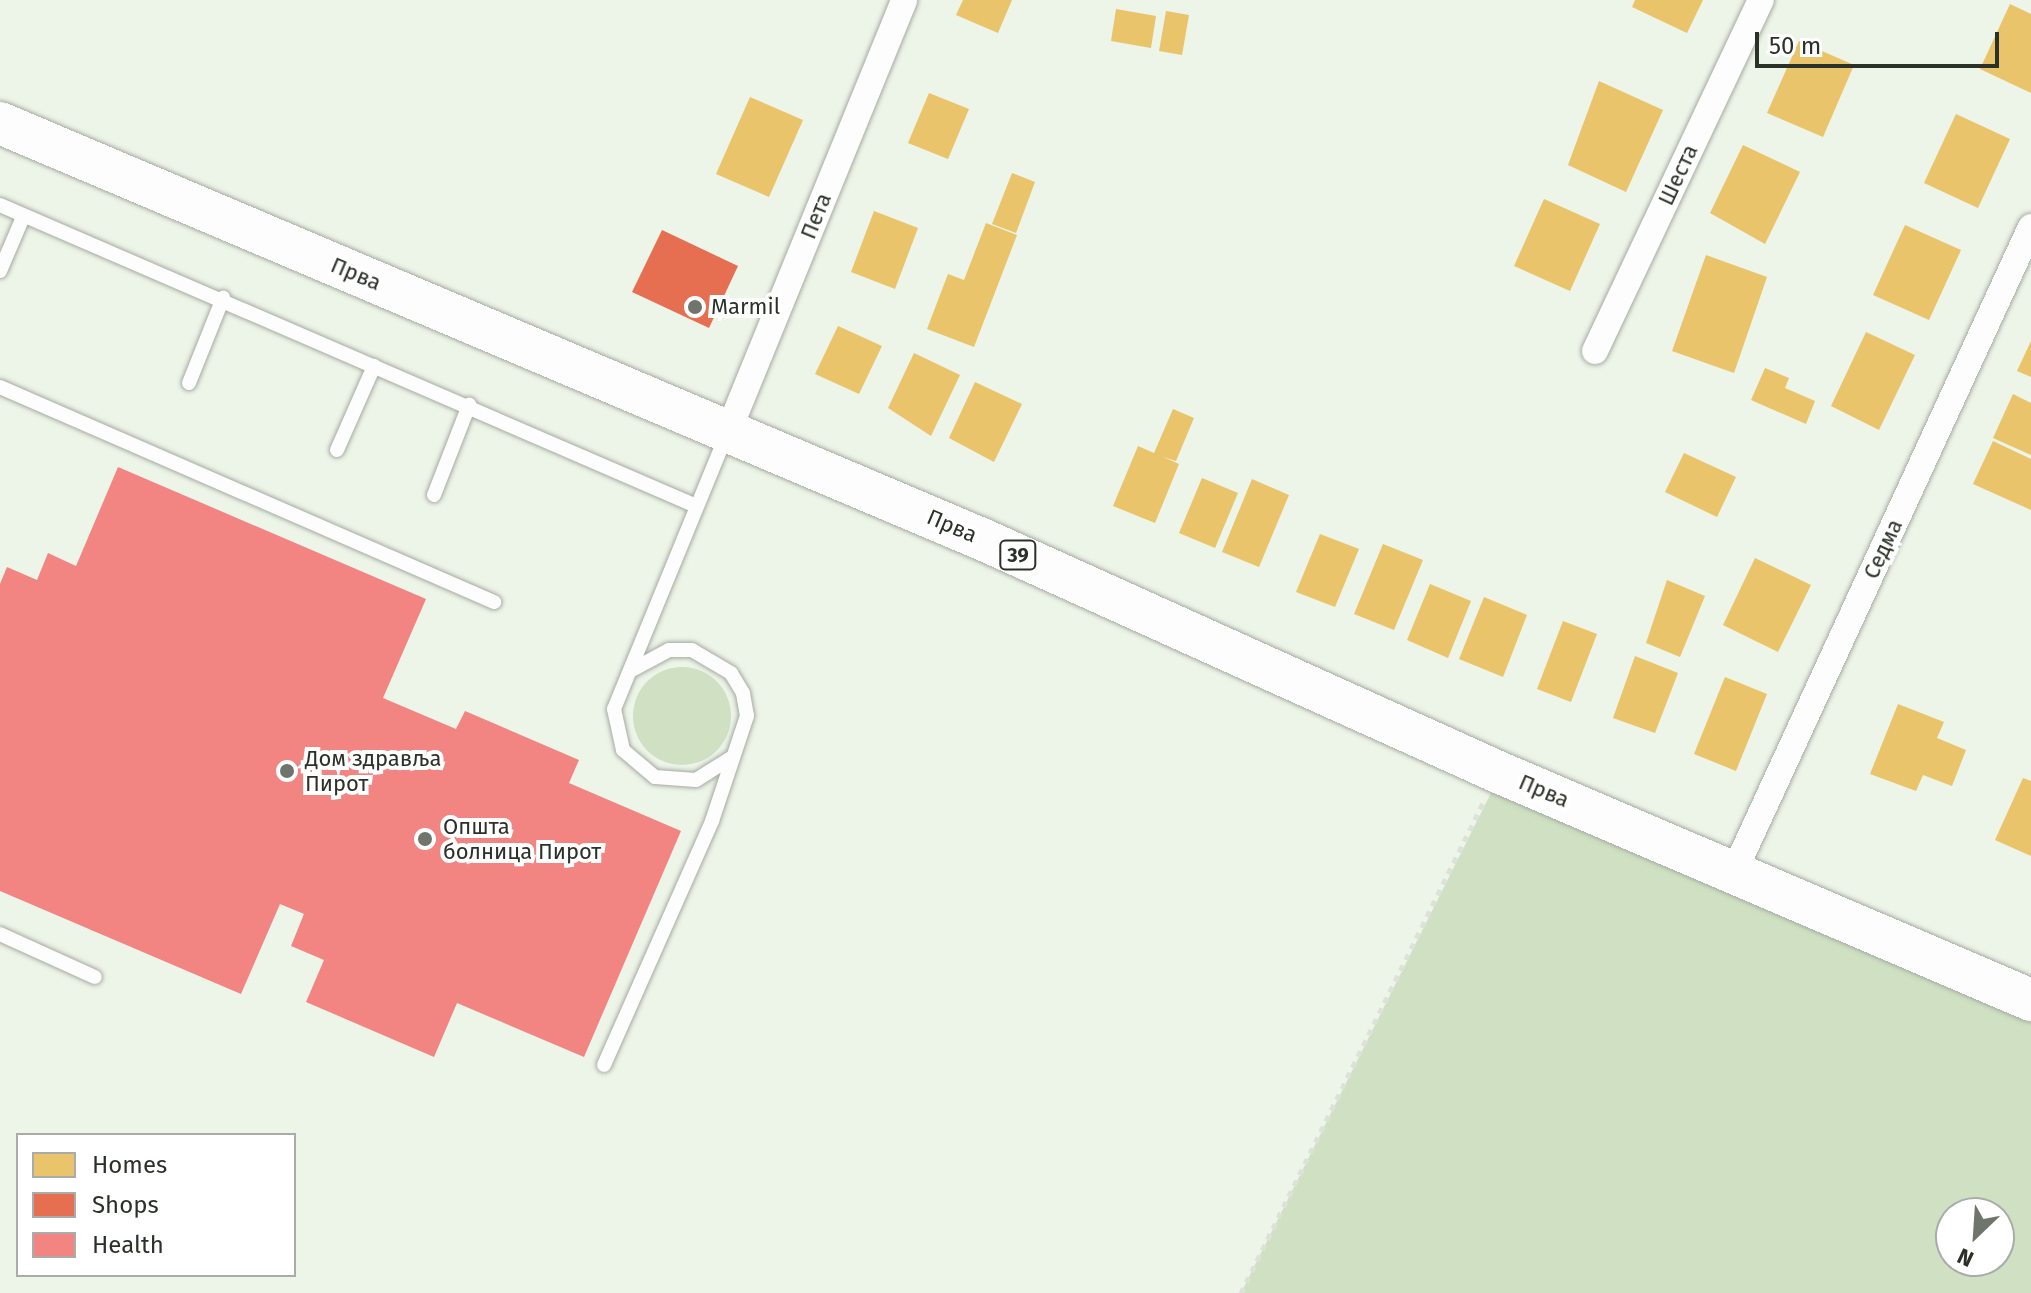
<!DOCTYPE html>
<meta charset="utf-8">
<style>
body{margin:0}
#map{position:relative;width:2031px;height:1293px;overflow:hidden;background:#edf4e8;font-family:"Fira Sans",sans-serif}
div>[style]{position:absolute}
.green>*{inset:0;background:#cfe1c2}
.round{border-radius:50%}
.homes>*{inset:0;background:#e9c46a}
.shops>*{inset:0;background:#e76f51}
.health>*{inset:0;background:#f28482}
.path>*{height:5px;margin-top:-2.5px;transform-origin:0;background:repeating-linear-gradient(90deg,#dee0dc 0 6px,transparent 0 12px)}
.roads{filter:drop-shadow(0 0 2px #a6aba2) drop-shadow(0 0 2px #a6aba2)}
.service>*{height:14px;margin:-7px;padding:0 7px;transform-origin:7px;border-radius:7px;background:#fcfdfc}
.minor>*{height:26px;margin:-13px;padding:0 13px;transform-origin:13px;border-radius:13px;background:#fcfdfc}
.primary>*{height:42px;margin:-21px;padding:0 21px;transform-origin:21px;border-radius:21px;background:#fcfdfc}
.dots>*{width:22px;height:22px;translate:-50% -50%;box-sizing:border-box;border:4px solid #fff;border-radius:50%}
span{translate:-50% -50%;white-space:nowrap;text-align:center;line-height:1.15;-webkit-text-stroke:8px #fff;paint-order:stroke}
.shield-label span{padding:2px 6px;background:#fff;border:2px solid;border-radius:6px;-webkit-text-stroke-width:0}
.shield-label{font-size:20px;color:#2b3028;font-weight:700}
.street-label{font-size:22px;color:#2b3028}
.poi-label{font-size:22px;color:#2b3028}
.left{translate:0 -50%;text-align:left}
.legend{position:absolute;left:16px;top:1133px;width:280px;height:144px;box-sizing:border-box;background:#fff;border:2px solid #aaaca9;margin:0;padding:10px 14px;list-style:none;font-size:24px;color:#2b3028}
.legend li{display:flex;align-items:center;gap:16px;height:40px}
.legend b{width:40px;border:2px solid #aaaca9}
.north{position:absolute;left:1935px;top:1197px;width:80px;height:80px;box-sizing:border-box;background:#fff;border:2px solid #aaaca9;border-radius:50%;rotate:205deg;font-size:22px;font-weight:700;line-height:32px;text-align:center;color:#2b3028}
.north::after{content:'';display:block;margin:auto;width:28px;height:36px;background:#6f756b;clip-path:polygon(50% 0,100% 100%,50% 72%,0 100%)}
.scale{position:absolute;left:1755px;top:32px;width:244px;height:36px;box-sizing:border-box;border:4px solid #2b3028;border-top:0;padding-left:10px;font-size:24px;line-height:28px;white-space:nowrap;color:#2b3028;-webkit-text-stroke:6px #fff;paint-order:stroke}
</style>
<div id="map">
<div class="green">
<div class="round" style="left:633px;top:667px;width:98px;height:98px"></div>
<div style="clip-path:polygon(evenodd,1503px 769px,2031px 989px,2031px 1293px,1241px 1293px,1503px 769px,1951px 1213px,1999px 1213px,1999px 1261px,1951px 1261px,1951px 1213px)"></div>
</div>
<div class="homes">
<div style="clip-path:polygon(963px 0,1012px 0,998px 33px,956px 15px)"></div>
<div style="clip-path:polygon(1635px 0,1703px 0,1687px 33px,1632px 7px)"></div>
<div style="clip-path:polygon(2010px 4px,2031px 14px,2031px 93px,1980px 69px)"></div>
<div style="clip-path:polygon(1116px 9px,1156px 16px,1151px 48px,1111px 41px)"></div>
<div style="clip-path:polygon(1166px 11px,1189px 15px,1182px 55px,1159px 51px)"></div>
<div style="clip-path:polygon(1799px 41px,1854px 65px,1823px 137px,1767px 113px)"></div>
<div style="clip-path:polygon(1599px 81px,1663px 110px,1626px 192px,1568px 165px)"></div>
<div style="clip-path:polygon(929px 93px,969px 109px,948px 159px,908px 143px)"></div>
<div style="clip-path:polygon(750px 97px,803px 120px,769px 197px,716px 174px)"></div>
<div style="clip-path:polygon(1956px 114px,2010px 139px,1978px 208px,1924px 183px)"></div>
<div style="clip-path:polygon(1743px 145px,1800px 172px,1765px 244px,1710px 213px)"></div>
<div style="clip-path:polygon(1012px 173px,1035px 182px,1016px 233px,992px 224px)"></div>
<div style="clip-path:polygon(1544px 199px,1600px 224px,1570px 291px,1514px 266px)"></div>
<div style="clip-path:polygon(874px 211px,918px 228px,895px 289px,851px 272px)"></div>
<div style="clip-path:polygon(986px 223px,1017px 235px,974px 347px,927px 329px,948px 274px,964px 280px)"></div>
<div style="clip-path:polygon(1905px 225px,1961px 250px,1929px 320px,1873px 295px)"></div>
<div style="clip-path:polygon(1706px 255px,1767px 277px,1734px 373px,1672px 351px)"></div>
<div style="clip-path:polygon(838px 326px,882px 346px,859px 394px,815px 374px)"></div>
<div style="clip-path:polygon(1866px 332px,1915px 355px,1879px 430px,1831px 406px)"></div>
<div style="clip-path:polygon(2031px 341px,2031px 377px,2017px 371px)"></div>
<div style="clip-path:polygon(914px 353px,960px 375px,931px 436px,888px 408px)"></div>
<div style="clip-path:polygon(1765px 368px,1789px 378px,1785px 388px,1815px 401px,1806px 424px,1751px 400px)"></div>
<div style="clip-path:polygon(975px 382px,1022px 404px,994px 462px,949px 438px)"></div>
<div style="clip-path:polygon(2013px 394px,2031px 403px,2031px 455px,1993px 438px)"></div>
<div style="clip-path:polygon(1173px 409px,1194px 418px,1176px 461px,1163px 457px,1179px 464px,1155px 523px,1113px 506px,1138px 446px,1154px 453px)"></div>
<div style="clip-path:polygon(1993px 441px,2031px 459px,2031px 510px,1973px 484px)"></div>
<div style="clip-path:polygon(1684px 453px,1736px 477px,1717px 517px,1665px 492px)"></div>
<div style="clip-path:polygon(1202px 478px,1238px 493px,1215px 548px,1179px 533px)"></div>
<div style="clip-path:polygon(1252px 479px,1289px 495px,1259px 567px,1222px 552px)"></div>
<div style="clip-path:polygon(1320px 534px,1359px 549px,1335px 607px,1296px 592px)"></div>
<div style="clip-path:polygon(1383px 544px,1423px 560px,1394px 630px,1354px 614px)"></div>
<div style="clip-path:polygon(1755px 558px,1811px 585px,1778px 652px,1723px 625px)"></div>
<div style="clip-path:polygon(1667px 580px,1705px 596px,1680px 657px,1646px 643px)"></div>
<div style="clip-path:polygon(1430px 584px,1471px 601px,1448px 658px,1407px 640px)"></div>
<div style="clip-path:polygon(1484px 597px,1527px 615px,1503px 677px,1459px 659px)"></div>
<div style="clip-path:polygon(1563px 621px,1597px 634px,1571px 702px,1537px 689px)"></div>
<div style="clip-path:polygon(1635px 656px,1678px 673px,1655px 733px,1613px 718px)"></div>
<div style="clip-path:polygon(1725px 677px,1767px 694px,1736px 771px,1694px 754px)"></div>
<div style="clip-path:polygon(1898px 704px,1944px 722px,1937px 738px,1966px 750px,1952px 786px,1923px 775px,1916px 791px,1870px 774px)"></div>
<div style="clip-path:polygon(2023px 778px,2031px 781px,2031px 856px,1995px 840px)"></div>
</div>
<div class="shops">
<div style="clip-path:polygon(662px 230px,738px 266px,709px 328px,632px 292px)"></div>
</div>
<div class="health">
<div style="clip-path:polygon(118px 467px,426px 599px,383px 698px,456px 729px,465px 711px,579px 760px,569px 783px,681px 831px,584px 1057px,457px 1003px,434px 1057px,306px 1002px,324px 960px,291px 946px,304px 914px,280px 904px,241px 994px,0 891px,0 584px,7px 567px,37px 580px,48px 553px,76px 566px)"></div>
</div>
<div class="path">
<div style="left:1241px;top:1293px;width:547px;rotate:-63.72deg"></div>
</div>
<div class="roads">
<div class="service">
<div style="left:0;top:205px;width:756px;rotate:23.38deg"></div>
<div style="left:0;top:271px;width:59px;rotate:-66.9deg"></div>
<div style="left:189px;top:383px;width:92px;rotate:-68.2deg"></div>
<div style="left:0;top:387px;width:539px;rotate:23.52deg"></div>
<div style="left:726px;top:436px;width:295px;rotate:112.3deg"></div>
<div style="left:614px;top:709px;width:42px;rotate:77.6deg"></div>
<div style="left:623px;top:750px;width:42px;rotate:40.2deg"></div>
<div style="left:655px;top:777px;width:41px;rotate:4.2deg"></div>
<div style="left:696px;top:780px;width:41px;rotate:-32.2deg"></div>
<div style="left:337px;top:450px;width:92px;rotate:-66.2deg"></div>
<div style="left:434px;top:495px;width:97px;rotate:-68.7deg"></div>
<div style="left:0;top:934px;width:104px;rotate:24.4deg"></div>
<div style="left:604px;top:1065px;width:267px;rotate:-66.1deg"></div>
<div style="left:712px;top:821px;width:111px;rotate:-71.6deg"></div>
<div style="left:747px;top:716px;width:23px;rotate:-100deg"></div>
<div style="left:743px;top:693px;width:23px;rotate:-121deg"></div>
<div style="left:731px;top:673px;width:45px;rotate:-149.5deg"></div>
<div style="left:692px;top:650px;width:23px;rotate:180deg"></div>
<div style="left:669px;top:650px;width:44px;rotate:151.7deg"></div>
</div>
<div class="minor">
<div style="left:1595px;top:351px;width:388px;rotate:-64.7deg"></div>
<div style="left:728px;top:432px;width:466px;rotate:-67.8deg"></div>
<div style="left:1734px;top:872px;width:710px;rotate:-65.28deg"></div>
</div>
<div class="primary">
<div style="left:0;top:123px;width:1069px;rotate:22.97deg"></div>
<div style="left:984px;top:540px;width:564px;rotate:24.29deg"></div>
<div style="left:1498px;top:772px;width:580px;rotate:23.16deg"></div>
</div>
</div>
<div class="dots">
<div style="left:695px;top:307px;background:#6f756b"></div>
<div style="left:287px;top:771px;background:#6f756b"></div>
<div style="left:425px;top:839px;background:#6f756b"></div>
</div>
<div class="shield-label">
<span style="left:1018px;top:555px">39</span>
</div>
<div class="street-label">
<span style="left:1678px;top:175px;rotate:-65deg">Шеста</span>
<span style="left:816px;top:216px;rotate:-68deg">Пета</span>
<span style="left:356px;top:274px;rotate:23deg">Прва</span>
<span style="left:952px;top:526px;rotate:23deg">Прва</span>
<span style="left:1883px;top:549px;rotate:-65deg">Седма</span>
<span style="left:1544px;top:791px;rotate:23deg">Прва</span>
</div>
<div class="poi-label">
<span class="left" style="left:711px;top:307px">Marmil</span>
<span class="left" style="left:305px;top:771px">Дом здравља<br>Пирот</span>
<span class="left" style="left:443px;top:839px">Општа<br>болница Пирот</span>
</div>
<ul class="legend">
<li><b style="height:22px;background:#e9c46a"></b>Homes</li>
<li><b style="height:22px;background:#e76f51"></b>Shops</li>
<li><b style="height:22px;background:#f28482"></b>Health</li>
</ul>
<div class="north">N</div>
<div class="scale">50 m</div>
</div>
